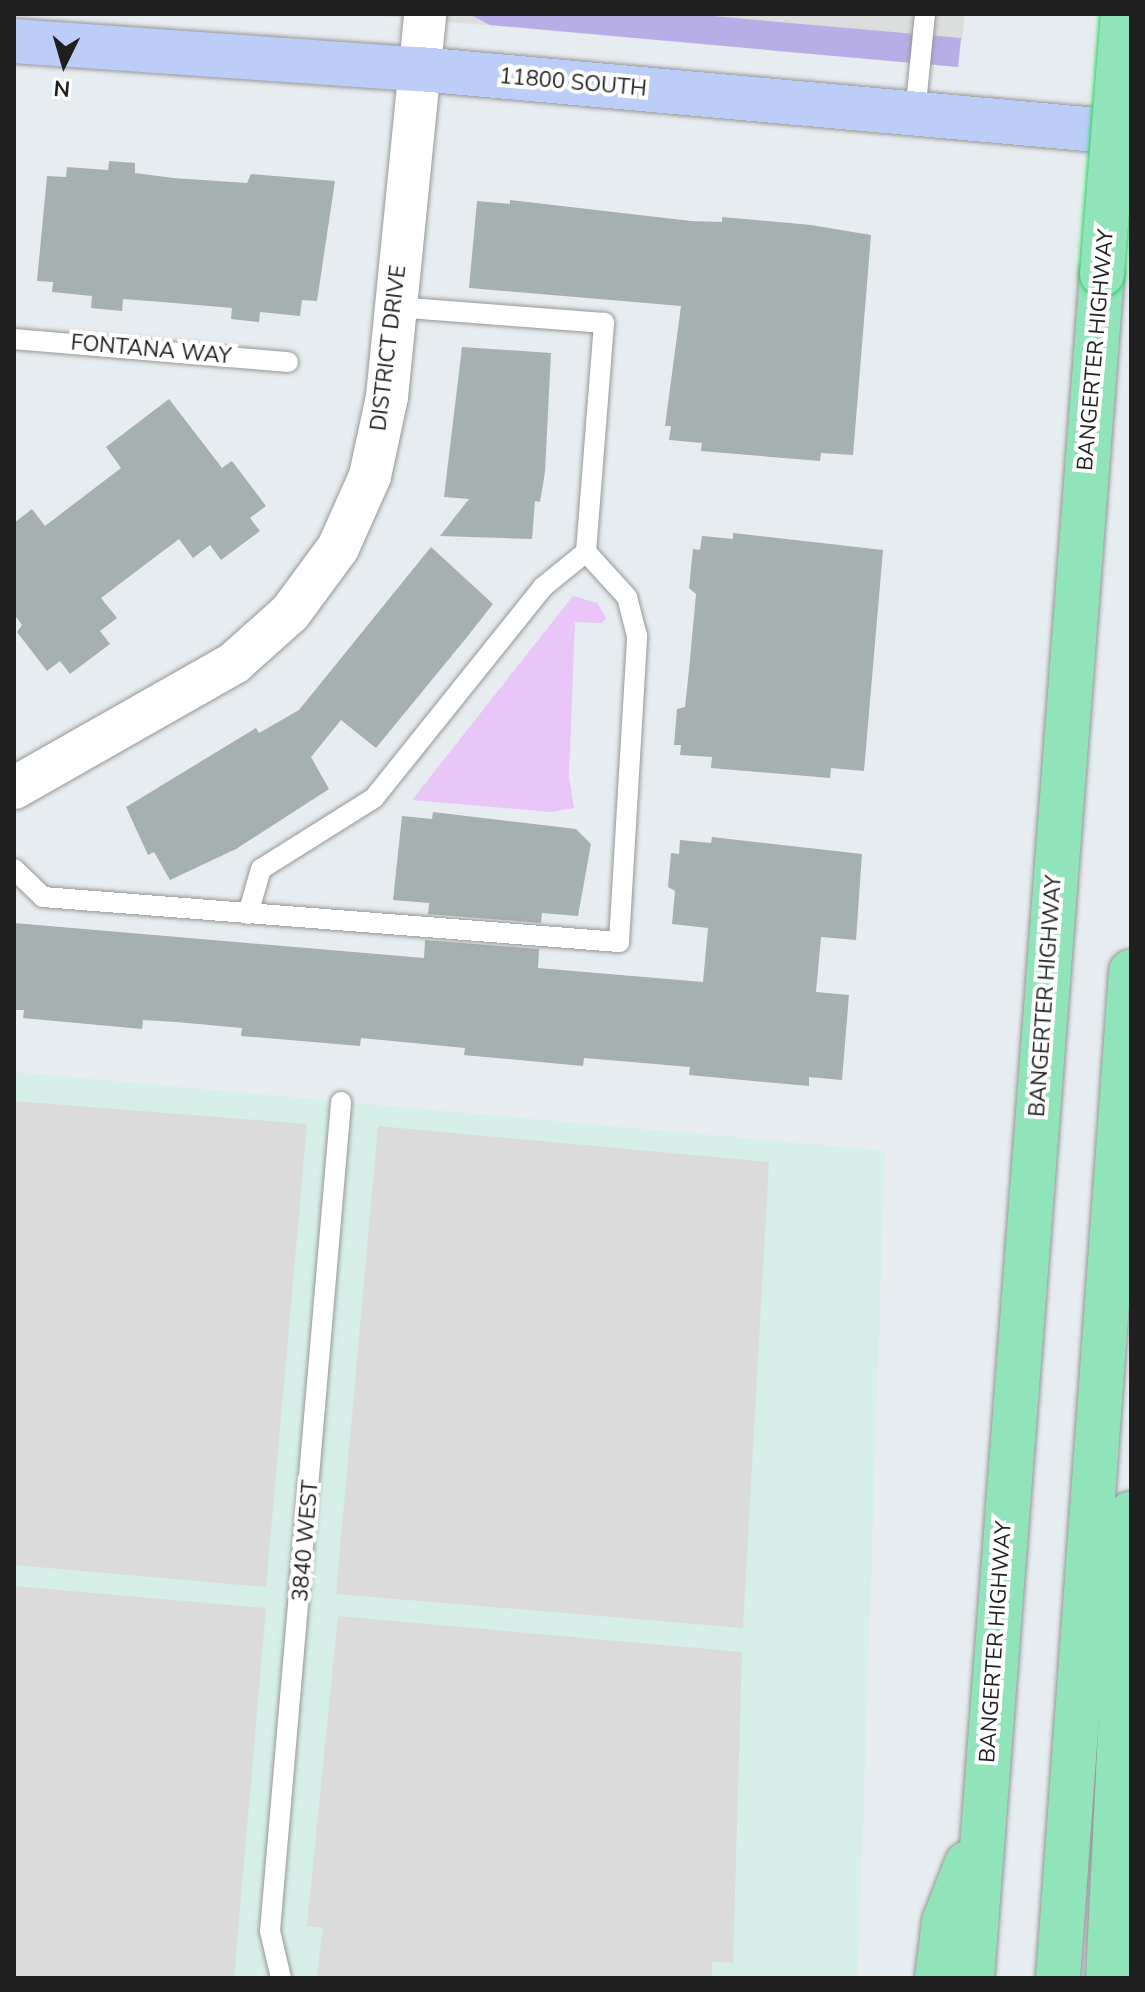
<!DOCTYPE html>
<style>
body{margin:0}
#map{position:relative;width:1145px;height:1992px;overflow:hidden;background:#e6ecef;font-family:"Nunito Sans",sans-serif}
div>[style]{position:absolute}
.residential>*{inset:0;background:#dcdddd}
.commercial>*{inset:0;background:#d6efe8}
.grass>*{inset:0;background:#b8aee7}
.park>*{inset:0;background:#eac5f7}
.parking>*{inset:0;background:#dbdbdb}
.building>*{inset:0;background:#a5b0b1}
.roads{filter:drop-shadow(0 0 2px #969696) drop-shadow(0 0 2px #969696)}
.lane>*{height:20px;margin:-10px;padding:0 10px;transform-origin:10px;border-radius:10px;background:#fff}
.street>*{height:42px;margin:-21px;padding:0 21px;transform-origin:21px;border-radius:21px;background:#fff}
.secondary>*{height:44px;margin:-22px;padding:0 22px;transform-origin:22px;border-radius:22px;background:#bccdf7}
.highway>*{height:44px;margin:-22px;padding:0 22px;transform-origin:22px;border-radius:22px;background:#91e3b9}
.bridges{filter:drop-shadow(0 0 2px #2dd363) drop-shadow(0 0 2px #2dd363)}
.highway-bridge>*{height:44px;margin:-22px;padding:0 22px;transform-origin:22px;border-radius:22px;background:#91e3b9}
span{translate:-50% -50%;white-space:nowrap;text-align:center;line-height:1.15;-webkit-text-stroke:8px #fff;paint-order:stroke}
.street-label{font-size:22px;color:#1f1f1f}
.frame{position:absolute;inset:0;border:16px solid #1f1f1f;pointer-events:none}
.north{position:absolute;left:24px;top:24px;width:80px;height:80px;-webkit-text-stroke:6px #fff;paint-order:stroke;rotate:185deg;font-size:22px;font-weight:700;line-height:32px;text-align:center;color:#1f1f1f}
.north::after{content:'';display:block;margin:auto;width:28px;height:36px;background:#1f1f1f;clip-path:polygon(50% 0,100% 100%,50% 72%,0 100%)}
</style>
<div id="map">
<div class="residential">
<div style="clip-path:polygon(360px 14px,965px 14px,958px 67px)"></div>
</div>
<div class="commercial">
<div style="clip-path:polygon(14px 1072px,885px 1151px,858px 1978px,14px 1978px)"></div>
</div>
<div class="grass">
<div style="clip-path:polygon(469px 14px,689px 14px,961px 38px,958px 67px,490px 25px)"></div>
</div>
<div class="park">
<div style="clip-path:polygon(573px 596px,597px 603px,606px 618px,602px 623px,575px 622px,569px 776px,574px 808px,551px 812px,412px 800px)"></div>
</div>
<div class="parking">
<div style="clip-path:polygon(14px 1101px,307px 1124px,266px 1587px,14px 1565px)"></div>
<div style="clip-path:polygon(378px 1126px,769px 1162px,743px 1628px,336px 1594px)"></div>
<div style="clip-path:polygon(14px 1586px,266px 1608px,234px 1978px,14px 1978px)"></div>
<div style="clip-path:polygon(338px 1616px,742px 1652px,733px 1963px,712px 1962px,712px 1978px,317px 1976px,323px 1928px,307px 1926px)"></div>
</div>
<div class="building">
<div style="clip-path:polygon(109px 161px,135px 163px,135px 173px,173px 178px,247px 183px,251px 174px,335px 181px,317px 301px,302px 300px,300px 316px,260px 312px,259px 322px,231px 319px,232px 308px,162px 302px,123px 299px,122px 311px,91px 308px,92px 296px,52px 292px,53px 282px,37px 281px,47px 176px,66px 177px,67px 167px,108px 170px)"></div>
<div style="clip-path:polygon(510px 200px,691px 221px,722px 222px,722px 217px,811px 225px,871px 235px,853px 455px,821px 453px,820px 461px,701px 451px,702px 443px,669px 440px,671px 426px,665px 426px,681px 306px,469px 288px,477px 201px,510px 204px)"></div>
<div style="clip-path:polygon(462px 347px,551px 353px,545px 472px,540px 502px,535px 501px,532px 539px,440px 536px,469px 499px,444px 497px)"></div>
<div style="clip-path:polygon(169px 399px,222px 468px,232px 461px,266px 506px,250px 518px,260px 531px,221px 560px,210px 545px,193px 558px,179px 539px,101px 598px,117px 618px,100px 631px,110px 644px,70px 674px,60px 661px,47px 671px,17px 632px,22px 625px,14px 614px,14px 523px,32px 509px,45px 526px,121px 468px,106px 447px)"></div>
<div style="clip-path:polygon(733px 533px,883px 550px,864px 771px,831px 768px,830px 778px,711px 768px,712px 757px,680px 755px,681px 745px,674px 745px,677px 709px,685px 707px,689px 670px,696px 594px,689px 588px,693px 549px,700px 550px,702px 536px,733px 539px)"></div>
<div style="clip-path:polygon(431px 547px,493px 604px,467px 637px,376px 748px,341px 720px,311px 757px,329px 789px,236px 849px,170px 880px,154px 852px,148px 855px,126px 807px,256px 728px,259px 733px,299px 710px)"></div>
<div style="clip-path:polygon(433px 812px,576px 829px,591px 844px,578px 916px,542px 913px,541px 923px,428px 914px,429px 903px,393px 900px,402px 816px,432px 819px)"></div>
<div style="clip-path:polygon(712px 837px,862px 854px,856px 940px,821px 937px,816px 992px,849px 995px,842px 1080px,809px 1077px,809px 1086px,689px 1075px,690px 1067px,632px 1062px,584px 1058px,583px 1066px,464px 1055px,465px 1048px,361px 1038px,360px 1046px,241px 1036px,242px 1028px,176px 1022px,143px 1020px,142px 1029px,23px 1018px,24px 1010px,14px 1010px,14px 923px,424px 958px,425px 940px,539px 949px,538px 968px,703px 982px,708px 928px,672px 924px,675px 891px,668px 887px,671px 853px,679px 854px,680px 840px,711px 843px)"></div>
</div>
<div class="roads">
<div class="lane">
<div style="left:915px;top:114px;width:100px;rotate:-84.3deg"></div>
<div style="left:14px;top:339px;width:275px;rotate:4.8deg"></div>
<div style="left:14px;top:869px;width:40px;rotate:44deg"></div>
<div style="left:43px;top:897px;width:578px;rotate:4.47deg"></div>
<div style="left:619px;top:942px;width:307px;rotate:-86.6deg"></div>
<div style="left:637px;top:636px;width:40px;rotate:-104.4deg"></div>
<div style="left:627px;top:597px;width:61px;rotate:-132.3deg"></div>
<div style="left:248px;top:914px;width:47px;rotate:-73.9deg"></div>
<div style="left:261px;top:869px;width:133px;rotate:-32.1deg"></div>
<div style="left:374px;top:798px;width:270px;rotate:-51.3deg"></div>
<div style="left:543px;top:587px;width:55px;rotate:-39.1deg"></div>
<div style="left:586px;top:552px;width:230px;rotate:-85.5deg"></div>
<div style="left:604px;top:323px;width:209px;rotate:-175.6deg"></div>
<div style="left:281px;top:1978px;width:48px;rotate:-103.2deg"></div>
<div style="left:270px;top:1931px;width:832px;rotate:-85.1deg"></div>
</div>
<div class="street">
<div style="left:14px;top:788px;width:253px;rotate:-29.6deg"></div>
<div style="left:234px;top:663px;width:75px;rotate:-41.8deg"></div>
<div style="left:290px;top:613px;width:81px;rotate:-53.6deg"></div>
<div style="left:338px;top:548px;width:79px;rotate:-66deg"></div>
<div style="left:370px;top:476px;width:81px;rotate:-77.9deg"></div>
<div style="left:387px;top:397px;width:385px;rotate:-84.3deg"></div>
</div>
<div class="secondary">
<div style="left:14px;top:41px;width:406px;rotate:4deg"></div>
<div style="left:419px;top:69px;width:715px;rotate:5.14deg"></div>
</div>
<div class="highway">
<div style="left:937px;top:1978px;width:56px;rotate:-82.9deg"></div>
<div style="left:944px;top:1922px;width:63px;rotate:-68.7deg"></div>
<div style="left:972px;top:1978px;width:1709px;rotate:-85.64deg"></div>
<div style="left:1058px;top:1978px;width:1009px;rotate:-85.85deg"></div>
<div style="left:1108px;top:1978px;width:465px;rotate:-87.2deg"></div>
</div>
</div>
<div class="bridges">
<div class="highway-bridge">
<div style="left:1102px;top:274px;width:261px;rotate:-85.4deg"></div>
</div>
</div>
<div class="street-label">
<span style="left:573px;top:83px;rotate:5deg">11800 SOUTH</span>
<span style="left:389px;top:348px;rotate:-83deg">DISTRICT DRIVE</span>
<span style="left:151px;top:350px;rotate:5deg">FONTANA WAY</span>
<span style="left:1096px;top:350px;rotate:-85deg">BANGERTER HIGHWAY</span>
<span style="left:1046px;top:996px;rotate:-86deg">BANGERTER HIGHWAY</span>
<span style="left:306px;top:1541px;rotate:-85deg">3840 WEST</span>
<span style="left:996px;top:1642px;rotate:-86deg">BANGERTER HIGHWAY</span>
</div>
<div class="frame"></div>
<div class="north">N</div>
</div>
